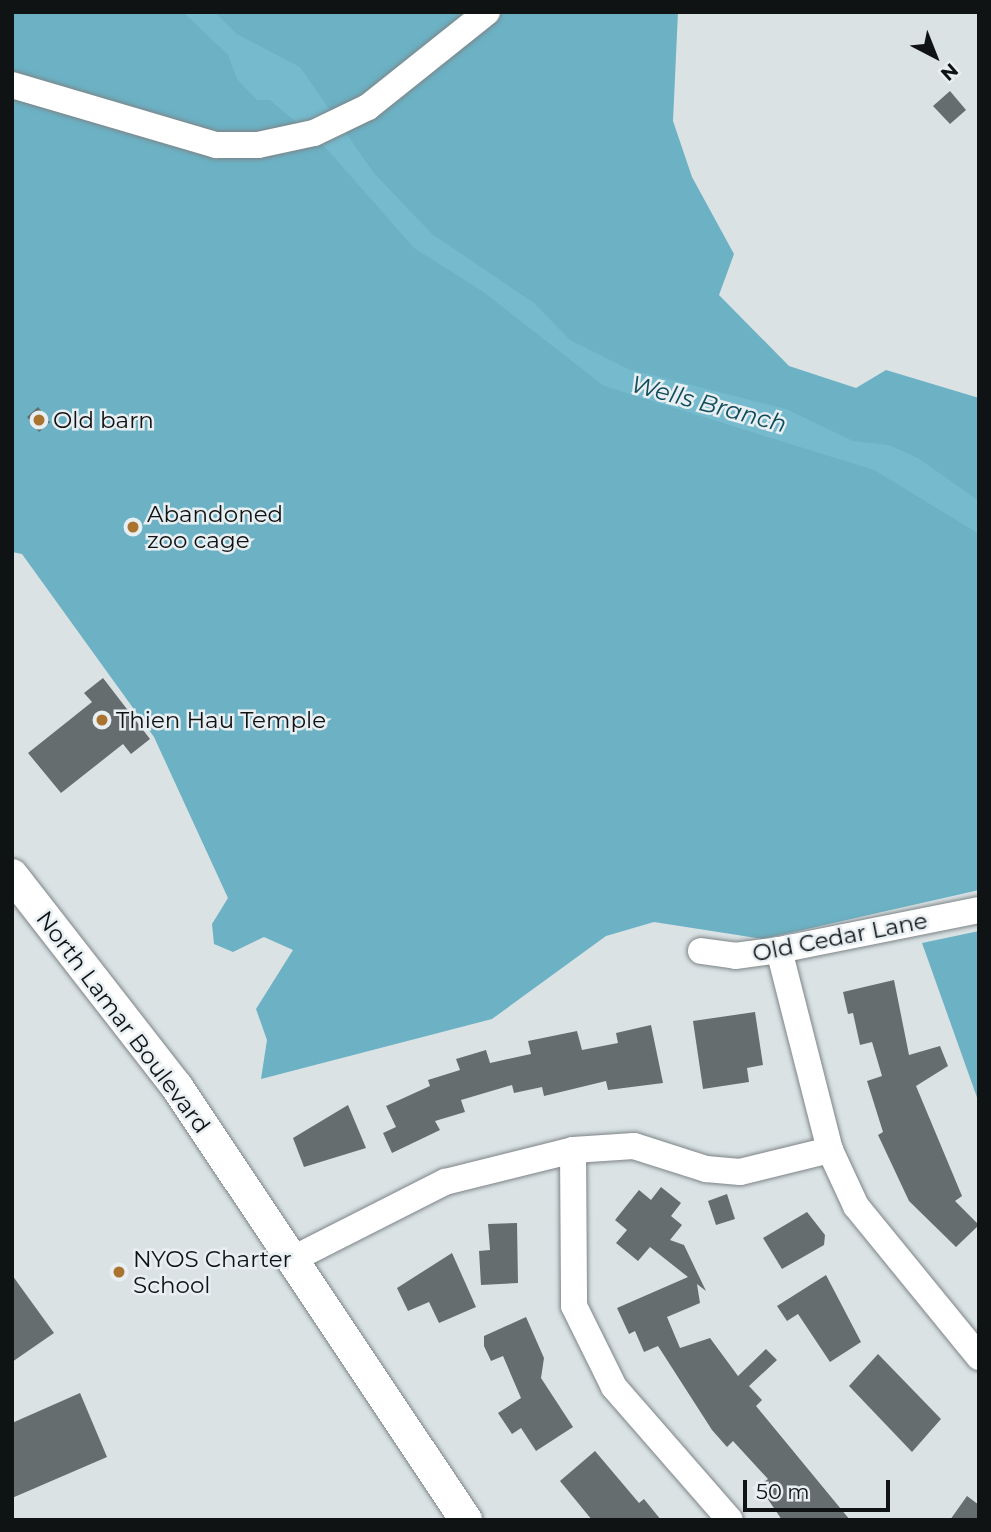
<!DOCTYPE html>
<style>
body{margin:0}
#map{position:relative;width:991px;height:1532px;overflow:hidden;background:#dae2e4;font-family:Montserrat,sans-serif}
div>[style]{position:absolute}
.forest>*{inset:0;background:#6cb1c4}
.water>*{inset:0;background:#75bacd}
.building>*{inset:0;background:#666d6f}
.roads{filter:drop-shadow(0 0 2px #7d8487) drop-shadow(0 0 2px #7d8487)}
.minor>*{height:26px;margin:-13px;padding:0 13px;transform-origin:13px;border-radius:13px;background:#fff}
.major>*{height:32px;margin:-16px;padding:0 16px;transform-origin:16px;border-radius:16px;background:#fff}
.dots>*{width:19px;height:19px;translate:-50% -50%;box-sizing:border-box;border:4px solid #e8eff2;border-radius:50%}
span{translate:-50% -50%;white-space:nowrap;text-align:center;line-height:1.15;-webkit-text-stroke:5px #e8eff2;paint-order:stroke}
.poi-label{font-size:23px;color:#101314}
.left{translate:0 -50%;text-align:left}
.street-label{font-size:23px;color:#101314}
.water-label{font-size:24px;color:#104c5b;font-style:italic}
.frame{position:absolute;inset:0;border:14px solid #101314;pointer-events:none}
.north{position:absolute;left:900px;top:21px;width:70px;height:70px;-webkit-text-stroke:5px #e8eff2;paint-order:stroke;rotate:138deg;font-size:19px;font-weight:700;line-height:28px;text-align:center;color:#101314}
.north::after{content:'';display:block;margin:auto;width:24px;height:32px;background:#101314;clip-path:polygon(50% 0,100% 100%,50% 72%,0 100%)}
.scale{position:absolute;left:743px;top:1480px;width:147px;height:32px;box-sizing:border-box;border:4px solid #101314;border-top:0;padding-left:9px;font-size:21px;line-height:24px;white-space:nowrap;color:#101314;-webkit-text-stroke:5px #e8eff2;paint-order:stroke}
</style>
<div id="map">
<div class="forest">
<div style="clip-path:polygon(12px 12px,678px 12px,673px 121px,692px 177px,734px 254px,719px 295px,789px 366px,856px 388px,886px 370px,979px 398px,979px 890px,763px 939px,654px 922px,606px 936px,492px 1019px,261px 1079px,267px 1040px,256px 1009px,293px 950px,264px 937px,233px 952px,214px 944px,212px 924px,228px 898px,154px 737px,22px 554px,12px 552px)"></div>
<div style="clip-path:polygon(979px 931px,979px 1103px,922px 943px)"></div>
</div>
<div class="water">
<div style="clip-path:polygon(183px 12px,214px 12px,237px 34px,300px 67px,373px 172px,432px 234px,534px 303px,570px 340px,628px 369px,786px 409px,853px 441px,889px 445px,918px 458px,979px 501px,979px 534px,874px 470px,604px 386px,482px 291px,414px 248px,324px 146px,270px 100px,257px 100px,237px 79px,228px 55px)"></div>
</div>
<div class="building">
<div style="clip-path:polygon(950px 91px,966px 110px,950px 124px,933px 106px)"></div>
<div style="clip-path:polygon(38px 407px,50px 422px,39px 432px,27px 417px)"></div>
<div style="clip-path:polygon(103px 678px,150px 739px,131px 754px,123px 744px,61px 793px,28px 753px,92px 702px,84px 693px)"></div>
<div style="clip-path:polygon(894px 980px,909px 1055px,940px 1046px,948px 1066px,916px 1086px,962px 1196px,955px 1201px,979px 1225px,956px 1247px,909px 1201px,878px 1135px,883px 1132px,867px 1081px,882px 1076px,872px 1042px,860px 1045px,853px 1013px,848px 1014px,843px 992px)"></div>
<div style="clip-path:polygon(755px 1012px,763px 1065px,747px 1068px,749px 1082px,703px 1089px,693px 1021px)"></div>
<div style="clip-path:polygon(651px 1025px,663px 1083px,608px 1090px,606px 1081px,544px 1096px,542px 1087px,514px 1093px,512px 1085px,461px 1100px,465px 1112px,435px 1121px,440px 1130px,392px 1153px,383px 1133px,396px 1127px,386px 1106px,430px 1086px,428px 1080px,460px 1070px,456px 1059px,486px 1050px,490px 1063px,531px 1054px,528px 1041px,577px 1031px,582px 1050px,618px 1043px,616px 1033px)"></div>
<div style="clip-path:polygon(348px 1105px,366px 1148px,304px 1167px,293px 1138px)"></div>
<div style="clip-path:polygon(661px 1187px,681px 1203px,671px 1216px,682px 1225px,670px 1240px,684px 1245px,706px 1291px,697px 1284px,700px 1303px,667px 1317px,680px 1348px,710px 1338px,738px 1376px,766px 1349px,777px 1360px,749px 1386px,762px 1400px,756px 1406px,850px 1520px,782px 1520px,759px 1486px,768px 1479px,733px 1441px,727px 1447px,712px 1430px,658px 1346px,644px 1352px,635px 1331px,629px 1334px,617px 1308px,688px 1277px,650px 1247px,638px 1261px,616px 1243px,627px 1230px,615px 1220px,639px 1190px,651px 1200px)"></div>
<div style="clip-path:polygon(727px 1194px,735px 1219px,716px 1225px,708px 1201px)"></div>
<div style="clip-path:polygon(807px 1212px,825px 1235px,824px 1245px,782px 1269px,763px 1238px)"></div>
<div style="clip-path:polygon(517px 1223px,518px 1283px,481px 1285px,479px 1251px,490px 1250px,488px 1224px)"></div>
<div style="clip-path:polygon(452px 1253px,476px 1307px,439px 1323px,429px 1302px,408px 1311px,397px 1288px)"></div>
<div style="clip-path:polygon(12px 1275px,54px 1333px,12px 1362px)"></div>
<div style="clip-path:polygon(826px 1275px,861px 1342px,830px 1362px,798px 1314px,787px 1321px,777px 1306px)"></div>
<div style="clip-path:polygon(526px 1317px,544px 1358px,541px 1378px,573px 1427px,536px 1451px,521px 1428px,512px 1434px,498px 1413px,521px 1398px,503px 1356px,491px 1361px,484px 1346px,484px 1336px)"></div>
<div style="clip-path:polygon(878px 1354px,941px 1419px,912px 1452px,849px 1386px)"></div>
<div style="clip-path:polygon(80px 1393px,107px 1457px,12px 1498px,12px 1423px)"></div>
<div style="clip-path:polygon(595px 1451px,639px 1503px,644px 1499px,661px 1520px,592px 1520px,560px 1481px)"></div>
<div style="clip-path:polygon(967px 1496px,979px 1505px,979px 1520px,950px 1520px)"></div>
</div>
<div class="roads">
<div class="minor">
<div style="left:12px;top:85px;width:213px;rotate:16.4deg"></div>
<div style="left:216px;top:145px;width:42px"></div>
<div style="left:258px;top:145px;width:57px;rotate:-12.1deg"></div>
<div style="left:314px;top:133px;width:60px;rotate:-25.7deg"></div>
<div style="left:368px;top:107px;width:152px;rotate:-38.6deg"></div>
<div style="left:779px;top:950px;width:206px;rotate:75.7deg"></div>
<div style="left:830px;top:1150px;width:62px;rotate:65.1deg"></div>
<div style="left:856px;top:1206px;width:195px;rotate:50.8deg"></div>
<div style="left:701px;top:951px;width:34px;rotate:8deg"></div>
<div style="left:735px;top:956px;width:44px;rotate:-7.8deg"></div>
<div style="left:779px;top:950px;width:204px;rotate:-11.3deg"></div>
<div style="left:573px;top:1150px;width:156px;rotate:89.6deg"></div>
<div style="left:574px;top:1306px;width:90px;rotate:63.7deg"></div>
<div style="left:614px;top:1387px;width:176px;rotate:48.9deg"></div>
<div style="left:291px;top:1260px;width:173px;rotate:-26.9deg"></div>
<div style="left:445px;top:1182px;width:132px;rotate:-14deg"></div>
<div style="left:573px;top:1150px;width:61px;rotate:-3.8deg"></div>
<div style="left:634px;top:1146px;width:76px;rotate:17.7deg"></div>
<div style="left:706px;top:1169px;width:34px;rotate:5deg"></div>
<div style="left:740px;top:1172px;width:93px;rotate:-13.7deg"></div>
</div>
<div class="major">
<div style="left:12px;top:875px;width:269px;rotate:52.1deg"></div>
<div style="left:177px;top:1087px;width:521px;rotate:56.28deg"></div>
</div>
</div>
<div class="dots">
<div style="left:39px;top:420px;background:#aa7330"></div>
<div style="left:133px;top:527px;background:#aa7330"></div>
<div style="left:102px;top:720px;background:#aa7330"></div>
<div style="left:119px;top:1272px;background:#aa7330"></div>
</div>
<div class="poi-label">
<span class="left" style="left:53px;top:420px">Old barn</span>
<span class="left" style="left:147px;top:527px">Abandoned<br>zoo cage</span>
<span class="left" style="left:116px;top:720px">Thien Hau Temple</span>
<span class="left" style="left:133px;top:1272px">NYOS Charter<br>School</span>
</div>
<div class="street-label">
<span style="left:840px;top:937px;rotate:-11deg">Old Cedar Lane</span>
<span style="left:123px;top:1022px;rotate:53deg">North Lamar Boulevard</span>
</div>
<div class="water-label">
<span style="left:709px;top:404px;rotate:15deg">Wells Branch</span>
</div>
<div class="frame"></div>
<div class="north">N</div>
<div class="scale">50 m</div>
</div>
